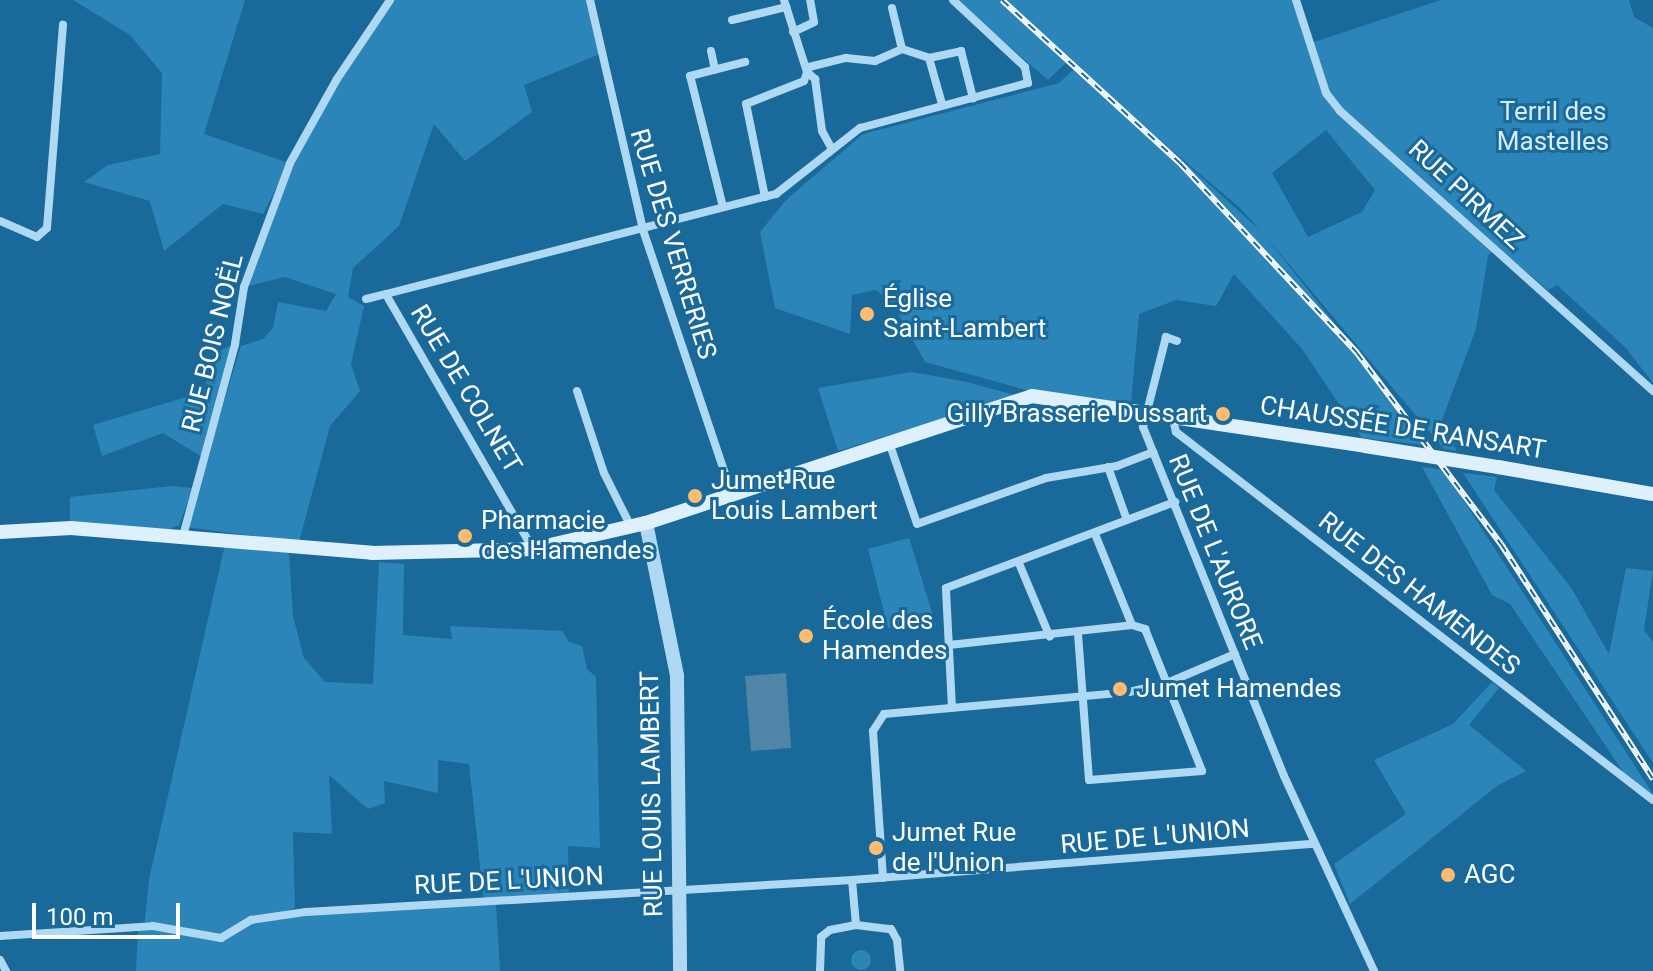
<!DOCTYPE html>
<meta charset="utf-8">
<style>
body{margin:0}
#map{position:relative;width:1653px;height:971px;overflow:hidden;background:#19699b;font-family:Roboto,sans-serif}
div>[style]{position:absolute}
.green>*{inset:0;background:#2c85b8}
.round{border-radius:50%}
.water>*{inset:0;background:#4f86a7}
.minor>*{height:8px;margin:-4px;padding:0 4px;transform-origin:4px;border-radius:4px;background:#afd9f2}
.tertiary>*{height:14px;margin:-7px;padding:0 7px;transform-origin:7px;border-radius:7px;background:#afd9f2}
.secondary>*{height:14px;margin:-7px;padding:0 7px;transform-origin:7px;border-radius:7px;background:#ddf0fc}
.rail>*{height:6px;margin-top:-3px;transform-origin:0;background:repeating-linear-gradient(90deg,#19699b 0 9px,#fff 0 18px);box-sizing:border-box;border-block:2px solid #fff}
.secondary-bridge>*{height:14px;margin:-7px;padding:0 7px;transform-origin:7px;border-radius:7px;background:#ddf0fc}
.dots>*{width:22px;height:22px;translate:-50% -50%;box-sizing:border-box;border:4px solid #19699b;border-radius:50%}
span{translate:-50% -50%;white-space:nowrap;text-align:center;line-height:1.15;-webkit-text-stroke:6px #19699b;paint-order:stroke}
.park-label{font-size:26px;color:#d6eefc}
.street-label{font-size:26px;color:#fff}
.poi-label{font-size:26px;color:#fff}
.left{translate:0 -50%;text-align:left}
.right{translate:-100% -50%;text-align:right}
.scale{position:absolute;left:32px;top:903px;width:148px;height:36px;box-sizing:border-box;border:4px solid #fff;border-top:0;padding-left:10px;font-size:24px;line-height:28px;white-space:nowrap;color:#fff;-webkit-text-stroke:6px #19699b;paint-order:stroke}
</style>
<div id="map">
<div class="green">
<div style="clip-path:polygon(73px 0,245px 0,204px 134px,289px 163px,390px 0,588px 0,600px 54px,524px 85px,532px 112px,465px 161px,434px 124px,399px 226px,353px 268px,348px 297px,364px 306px,351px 364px,360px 391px,330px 426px,299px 542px,186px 527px,241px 346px,263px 339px,273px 328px,278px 302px,326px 311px,336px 294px,285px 277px,244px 287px,285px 171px,263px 214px,223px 204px,164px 251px,150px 201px,84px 182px,108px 165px,160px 154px,162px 73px,130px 35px)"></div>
<div style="clip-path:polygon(evenodd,956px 0,1293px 0,1311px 43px,1441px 0,1629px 0,1634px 17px,1653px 28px,1653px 383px,1626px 348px,1557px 285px,1548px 290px,1497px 247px,1488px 256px,1476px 329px,1440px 425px,1457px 451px,1444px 449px,1262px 232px,1423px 435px,1425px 445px,1362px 438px,1302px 349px,1234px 274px,1216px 306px,1176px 300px,1139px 314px,1131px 403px,1026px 390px,925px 362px,893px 304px,876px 290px,852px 295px,850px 334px,775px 308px,760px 232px,787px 199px,863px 134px,1059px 83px,1076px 67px,1014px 14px,1067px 62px,1048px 80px,956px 0,1326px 130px,1375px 190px,1362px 212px,1308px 237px,1272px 173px,1326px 130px,956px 0,1154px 135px,1240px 208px,1260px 230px,1154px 135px)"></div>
<div style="clip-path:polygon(235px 344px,202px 457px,163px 433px,102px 456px,93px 425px,203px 392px,217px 352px)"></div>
<div style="clip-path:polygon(912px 372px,967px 382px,1018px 396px,838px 451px,818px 388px)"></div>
<div style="clip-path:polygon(1422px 467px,1444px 470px,1653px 794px,1630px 782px,1510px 604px,1492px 595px)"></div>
<div style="clip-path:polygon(1463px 473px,1497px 477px,1494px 490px,1572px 589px,1609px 654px,1626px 568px,1653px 571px,1644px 630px,1653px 642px,1653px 763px)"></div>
<div style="clip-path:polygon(172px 486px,193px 488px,179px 525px,169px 529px,70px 525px,70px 497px)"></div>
<div style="clip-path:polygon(909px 538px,936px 625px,888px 628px,868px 549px)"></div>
<div style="clip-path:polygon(226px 540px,289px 553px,293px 616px,304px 658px,325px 682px,373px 684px,379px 562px,404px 564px,403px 635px,452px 639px,450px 626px,562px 631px,569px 642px,582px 646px,587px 669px,596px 677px,600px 848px,568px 846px,569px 897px,484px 902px,469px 764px,438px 760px,438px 793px,384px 781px,385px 803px,368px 809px,329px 775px,332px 834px,293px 832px,295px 908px,278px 915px,496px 904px,500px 971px,136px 971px,138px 930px,144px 929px,149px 879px)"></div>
<div style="clip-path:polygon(1492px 682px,1499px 688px,1469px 725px,1526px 771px,1497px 786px,1350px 904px,1334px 864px,1406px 814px,1374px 760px,1453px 724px)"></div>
<div class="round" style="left:851px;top:950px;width:20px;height:20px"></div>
</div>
<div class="water">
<div style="clip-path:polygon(786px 673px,791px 748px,751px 751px,745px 676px)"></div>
</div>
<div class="minor">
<div style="left:590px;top:0;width:236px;rotate:77deg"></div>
<div style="left:643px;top:230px;width:280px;rotate:71.4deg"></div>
<div style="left:784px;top:0;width:76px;rotate:72.3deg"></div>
<div style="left:807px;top:72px;width:11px;rotate:41deg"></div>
<div style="left:815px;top:79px;width:52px;rotate:82.3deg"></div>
<div style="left:822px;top:131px;width:21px;rotate:61deg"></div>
<div style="left:1296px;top:0;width:98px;rotate:72.1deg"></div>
<div style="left:1326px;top:93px;width:23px;rotate:52deg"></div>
<div style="left:1340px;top:111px;width:420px;rotate:41.8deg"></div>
<div style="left:892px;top:8px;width:42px;rotate:76.3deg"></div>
<div style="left:732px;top:20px;width:56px;rotate:-13.5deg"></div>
<div style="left:793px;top:32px;width:23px;rotate:-25deg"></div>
<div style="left:814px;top:22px;width:22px;rotate:-100deg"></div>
<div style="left:711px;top:51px;width:19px;rotate:78deg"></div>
<div style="left:929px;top:58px;width:33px;rotate:-12deg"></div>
<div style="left:961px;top:51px;width:49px;rotate:75.7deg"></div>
<div style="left:765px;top:197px;width:95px;rotate:-101.5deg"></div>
<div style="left:746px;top:104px;width:62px;rotate:-21.6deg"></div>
<div style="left:804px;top:81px;width:15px;rotate:-70deg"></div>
<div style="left:809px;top:67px;width:38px;rotate:-14deg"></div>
<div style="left:846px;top:58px;width:29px;rotate:6deg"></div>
<div style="left:875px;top:61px;width:30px;rotate:-24deg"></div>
<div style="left:902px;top:49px;width:28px;rotate:18deg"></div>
<div style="left:929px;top:58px;width:48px;rotate:74.2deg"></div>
<div style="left:723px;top:207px;width:135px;rotate:-104.1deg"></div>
<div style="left:690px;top:76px;width:57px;rotate:-14.3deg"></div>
<div style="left:0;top:221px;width:40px;rotate:23.4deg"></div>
<div style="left:37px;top:237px;width:13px;rotate:-42deg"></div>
<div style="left:47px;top:228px;width:204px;rotate:-85.5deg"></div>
<div style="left:366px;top:299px;width:21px;rotate:-14deg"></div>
<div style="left:1177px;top:341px;width:12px;rotate:-160deg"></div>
<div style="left:1166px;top:337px;width:93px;rotate:104.3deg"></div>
<div style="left:1143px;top:427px;width:376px;rotate:68deg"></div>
<div style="left:1284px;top:776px;width:215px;rotate:65.2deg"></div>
<div style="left:577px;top:391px;width:86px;rotate:71.8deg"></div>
<div style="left:604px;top:473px;width:60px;rotate:63.4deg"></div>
<div style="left:1172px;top:415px;width:17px;rotate:77deg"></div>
<div style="left:1176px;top:432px;width:602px;rotate:37.65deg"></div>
<div style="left:890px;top:445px;width:83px;rotate:71.1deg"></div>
<div style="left:917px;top:524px;width:137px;rotate:-19.6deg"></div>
<div style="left:1046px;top:478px;width:72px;rotate:-9.6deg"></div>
<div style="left:1117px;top:466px;width:39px;rotate:-21deg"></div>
<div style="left:1108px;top:467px;width:56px;rotate:70.3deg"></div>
<div style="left:1095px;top:534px;width:98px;rotate:67.9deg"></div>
<div style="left:183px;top:536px;width:199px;rotate:-74.8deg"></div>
<div style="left:235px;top:344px;width:58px;rotate:-81deg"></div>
<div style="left:244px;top:287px;width:132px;rotate:-69.6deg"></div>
<div style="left:290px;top:163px;width:96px;rotate:-60.8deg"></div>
<div style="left:337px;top:79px;width:95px;rotate:-56.1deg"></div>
<div style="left:533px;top:549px;width:294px;rotate:-120deg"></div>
<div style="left:386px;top:294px;width:403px;rotate:-14.4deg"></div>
<div style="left:776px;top:194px;width:107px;rotate:-38.2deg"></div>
<div style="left:860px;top:128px;width:174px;rotate:-15deg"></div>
<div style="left:1028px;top:83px;width:16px;rotate:-101deg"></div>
<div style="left:1025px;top:67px;width:98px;rotate:-137.1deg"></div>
<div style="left:1018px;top:561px;width:82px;rotate:67.2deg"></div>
<div style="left:949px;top:645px;width:184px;rotate:-6.2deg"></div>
<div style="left:1132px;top:625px;width:14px;rotate:17deg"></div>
<div style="left:1145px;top:629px;width:153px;rotate:68.1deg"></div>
<div style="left:1202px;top:771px;width:113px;rotate:175.4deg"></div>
<div style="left:1089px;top:780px;width:145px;rotate:-94.3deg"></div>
<div style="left:952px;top:708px;width:120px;rotate:-92.9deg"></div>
<div style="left:946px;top:588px;width:245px;rotate:-20.6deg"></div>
<div style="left:883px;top:878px;width:147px;rotate:-93.9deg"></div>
<div style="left:873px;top:731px;width:20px;rotate:-57deg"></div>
<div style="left:884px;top:714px;width:246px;rotate:-5.1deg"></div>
<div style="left:1129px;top:692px;width:39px;rotate:-13deg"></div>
<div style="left:1167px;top:683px;width:74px;rotate:-23.1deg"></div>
<div style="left:852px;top:880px;width:45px;rotate:84.9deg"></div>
<div style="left:0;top:936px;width:153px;rotate:-3.7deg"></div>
<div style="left:153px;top:926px;width:69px;rotate:10deg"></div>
<div style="left:221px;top:938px;width:35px;rotate:-31deg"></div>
<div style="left:251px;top:920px;width:56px;rotate:-8.3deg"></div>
<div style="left:306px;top:912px;width:547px;rotate:-3.35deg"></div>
<div style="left:852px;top:880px;width:463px;rotate:-4.5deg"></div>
<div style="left:0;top:960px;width:13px;rotate:61deg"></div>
<div style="left:820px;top:971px;width:34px;rotate:-88deg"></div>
<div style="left:821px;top:937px;width:11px;rotate:-38deg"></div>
<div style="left:830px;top:930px;width:26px;rotate:-11deg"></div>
<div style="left:856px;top:925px;width:35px;rotate:7deg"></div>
<div style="left:891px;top:929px;width:13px;rotate:61deg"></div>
<div style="left:897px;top:940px;width:31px;rotate:84deg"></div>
</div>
<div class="tertiary">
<div style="left:646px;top:523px;width:156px;rotate:78.5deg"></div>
<div style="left:677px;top:676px;width:295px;rotate:89.4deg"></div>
</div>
<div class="secondary">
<div style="left:1498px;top:467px;width:157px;rotate:9.9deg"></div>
<div style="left:0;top:532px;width:71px;rotate:-3.2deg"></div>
<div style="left:71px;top:528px;width:302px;rotate:4.7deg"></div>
<div style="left:372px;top:553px;width:161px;rotate:-1.4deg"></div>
<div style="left:533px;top:549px;width:116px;rotate:-13deg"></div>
<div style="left:646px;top:523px;width:406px;rotate:-18.2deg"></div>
<div style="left:1032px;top:396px;width:337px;rotate:8.5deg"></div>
</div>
<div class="rail">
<div style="left:1002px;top:0;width:241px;rotate:42.5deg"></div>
<div style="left:1180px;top:163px;width:260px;rotate:47deg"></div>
<div style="left:1357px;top:353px;width:239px;rotate:53deg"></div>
<div style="left:1501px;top:544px;width:280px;rotate:57.1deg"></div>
</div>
<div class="secondary-bridge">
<div style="left:1365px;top:446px;width:135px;rotate:9deg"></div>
</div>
<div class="dots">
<div style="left:867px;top:314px;background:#ffbb6f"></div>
<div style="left:1223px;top:414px;background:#ffbb6f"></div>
<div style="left:695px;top:496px;background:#ffbb6f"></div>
<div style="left:465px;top:536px;background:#ffbb6f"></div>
<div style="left:806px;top:636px;background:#ffbb6f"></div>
<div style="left:1120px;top:689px;background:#ffbb6f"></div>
<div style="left:876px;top:848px;background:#ffbb6f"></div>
<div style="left:1448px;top:875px;background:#ffbb6f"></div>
</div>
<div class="park-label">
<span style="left:1553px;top:127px">Terril des<br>Mastelles</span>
</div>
<div class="street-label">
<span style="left:1466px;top:195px;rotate:43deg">RUE PIRMEZ</span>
<span style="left:673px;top:244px;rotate:73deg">RUE DES VERRERIES</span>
<span style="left:213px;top:343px;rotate:-76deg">RUE BOIS NOËL</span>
<span style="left:466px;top:389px;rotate:59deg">RUE DE COLNET</span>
<span style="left:1403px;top:428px;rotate:9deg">CHAUSSÉE DE RANSART</span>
<span style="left:1215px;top:552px;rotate:68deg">RUE DE L'AURORE</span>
<span style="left:1419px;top:594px;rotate:38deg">RUE DES HAMENDES</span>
<span style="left:652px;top:794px;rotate:-91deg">RUE LOUIS LAMBERT</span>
<span style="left:1155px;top:837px;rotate:-5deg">RUE DE L'UNION</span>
<span style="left:509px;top:881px;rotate:-3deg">RUE DE L'UNION</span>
</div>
<div class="poi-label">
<span class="left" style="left:883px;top:314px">Église<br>Saint-Lambert</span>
<span class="right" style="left:1207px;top:414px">Gilly Brasserie Dussart</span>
<span class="left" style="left:711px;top:496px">Jumet Rue<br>Louis Lambert</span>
<span class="left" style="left:481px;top:536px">Pharmacie<br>des Hamendes</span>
<span class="left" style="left:822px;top:636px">École des<br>Hamendes</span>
<span class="left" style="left:1136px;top:689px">Jumet Hamendes</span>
<span class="left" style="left:892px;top:848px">Jumet Rue<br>de l'Union</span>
<span class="left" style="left:1464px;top:875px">AGC</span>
</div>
<div class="scale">100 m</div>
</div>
